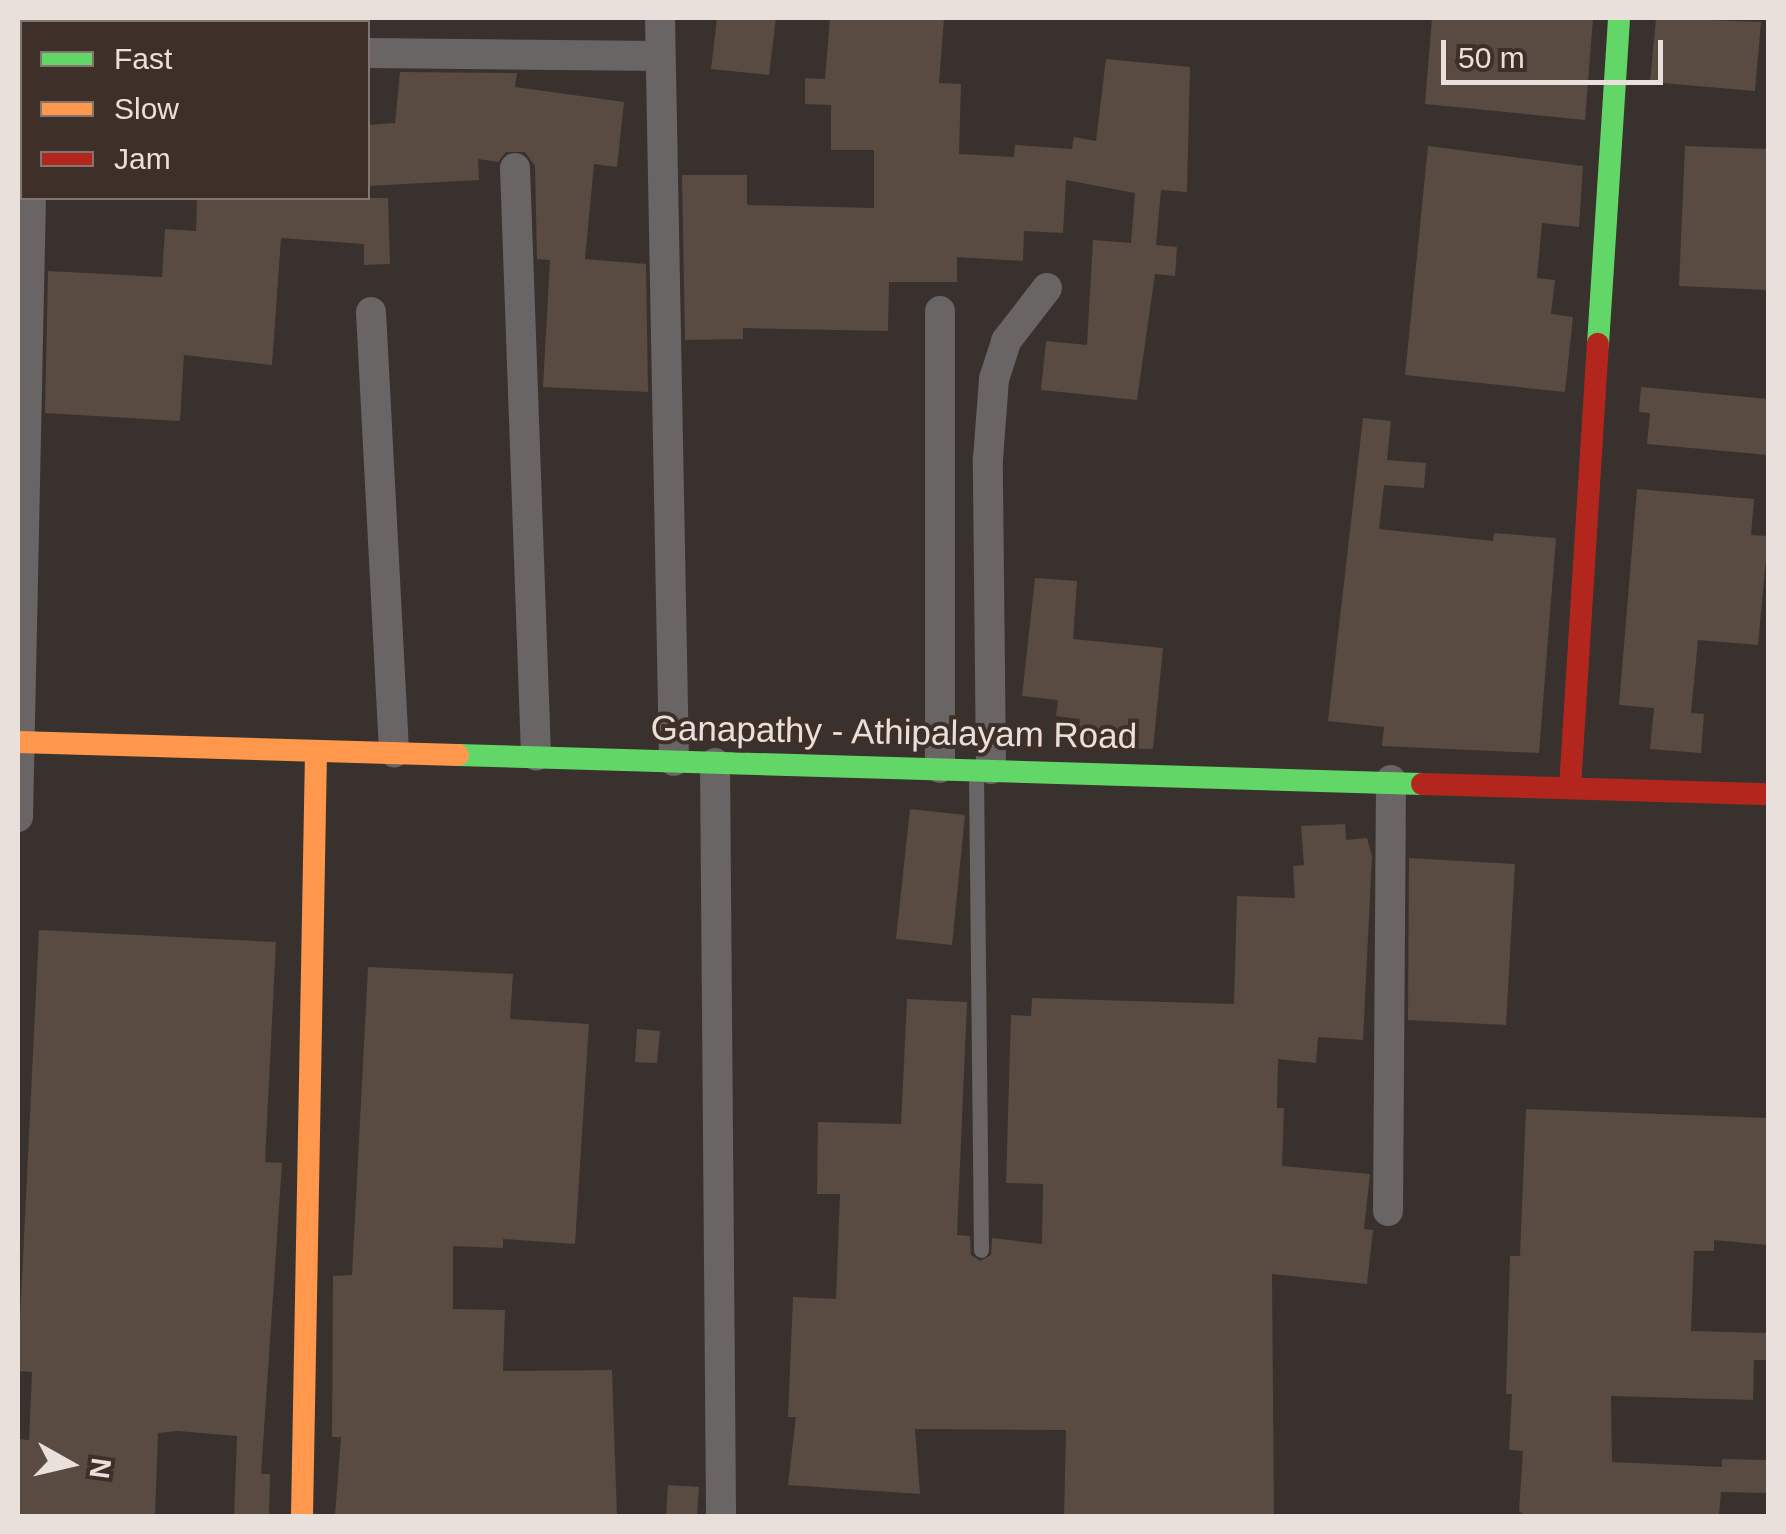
<!DOCTYPE html>
<style>
body{margin:0}
#map{position:relative;width:1786px;height:1534px;overflow:hidden;background:#39312d;font-family:Helvetica,sans-serif}
div>[style]{position:absolute}
.building>*{inset:0;background:#594b42}
.lane>*{height:15px;margin:-7.5px;padding:0 7.5px;transform-origin:7.5px;border-radius:7.5px;background:#696565}
.street>*{height:30px;margin:-15px;padding:0 15px;transform-origin:15px;border-radius:15px;background:#696565}
.fast>*{height:22px;margin:-11px;padding:0 11px;transform-origin:11px;border-radius:11px;background:#63d668}
.slow>*{height:22px;margin:-11px;padding:0 11px;transform-origin:11px;border-radius:11px;background:#ff974d}
.jam>*{height:22px;margin:-11px;padding:0 11px;transform-origin:11px;border-radius:11px;background:#b3261e}
span{translate:-50% -50%;white-space:nowrap;text-align:center;line-height:1.15;-webkit-text-stroke:8px #3e3028;paint-order:stroke}
.street-label{font-size:35px;color:#eae0db}
.frame{position:absolute;inset:0;border:20px solid #eae0db;pointer-events:none}
.legend{position:absolute;left:20px;top:20px;width:350px;height:180px;box-sizing:border-box;background:#3e3028;border:2px solid #837670;margin:0;padding:12px 18px;list-style:none;font-size:30px;color:#eae0db}
.legend li{display:flex;align-items:center;gap:20px;height:50px}
.legend b{width:50px;border:2px solid #837670}
.north{position:absolute;left:20px;top:1414px;width:100px;height:100px;-webkit-text-stroke:8px #3e3028;paint-order:stroke;rotate:98deg;font-size:28px;font-weight:700;line-height:40px;text-align:center;color:#eae0db}
.north::after{content:'';display:block;margin:auto;width:35px;height:45px;background:#eae0db;clip-path:polygon(50% 0,100% 100%,50% 72%,0 100%)}
.scale{position:absolute;left:1441px;top:40px;width:222px;height:45px;box-sizing:border-box;border:5px solid #eae0db;border-top:0;padding-left:12px;font-size:30px;line-height:35px;white-space:nowrap;color:#eae0db;-webkit-text-stroke:8px #3e3028;paint-order:stroke}
</style>
<div id="map">
<div class="building">
<div style="clip-path:polygon(717px 18px,776px 18px,769px 75px,711px 69px)"></div>
<div style="clip-path:polygon(830px 18px,944px 18px,939px 83px,961px 84px,959px 154px,1014px 157px,1015px 145px,1072px 149px,1074px 137px,1096px 141px,1106px 59px,1190px 67px,1187px 192px,1161px 190px,1156px 245px,1177px 247px,1175px 276px,1155px 274px,1137px 400px,1041px 390px,1046px 341px,1087px 345px,1093px 240px,1131px 243px,1135px 193px,1066px 180px,1063px 233px,1024px 231px,1023px 261px,957px 257px,957px 282px,889px 282px,888px 331px,743px 328px,743px 339px,685px 340px,682px 175px,747px 175px,747px 205px,874px 208px,874px 150px,831px 150px,831px 105px,805px 104px,805px 78px,825px 79px)"></div>
<div style="clip-path:polygon(1432px 18px,1593px 18px,1585px 120px,1425px 104px)"></div>
<div style="clip-path:polygon(1656px 18px,1761px 22px,1755px 91px,1650px 82px)"></div>
<div style="clip-path:polygon(400px 72px,517px 73px,515px 87px,624px 102px,617px 167px,594px 164px,585px 259px,646px 264px,648px 392px,543px 387px,550px 260px,537px 259px,535px 166px,525px 152px,506px 152px,498px 162px,478px 159px,479px 180px,368px 186px,368px 125px,395px 123px)"></div>
<div style="clip-path:polygon(1428px 146px,1583px 166px,1579px 227px,1542px 223px,1537px 278px,1555px 280px,1551px 314px,1573px 317px,1565px 392px,1405px 375px)"></div>
<div style="clip-path:polygon(1685px 146px,1768px 149px,1768px 290px,1679px 286px)"></div>
<div style="clip-path:polygon(197px 198px,388px 198px,390px 264px,364px 265px,364px 244px,281px 238px,272px 365px,184px 355px,180px 421px,45px 413px,48px 271px,162px 277px,165px 229px,196px 231px)"></div>
<div style="clip-path:polygon(1641px 387px,1768px 399px,1768px 455px,1647px 444px,1650px 413px,1639px 412px)"></div>
<div style="clip-path:polygon(1363px 418px,1391px 421px,1387px 460px,1426px 463px,1424px 488px,1384px 485px,1379px 529px,1493px 541px,1494px 533px,1556px 538px,1539px 753px,1382px 746px,1384px 727px,1328px 721px)"></div>
<div style="clip-path:polygon(1637px 489px,1754px 499px,1751px 535px,1768px 536px,1758px 645px,1698px 640px,1691px 713px,1704px 714px,1701px 753px,1650px 749px,1654px 708px,1619px 705px)"></div>
<div style="clip-path:polygon(1035px 578px,1077px 581px,1073px 639px,1163px 648px,1153px 749px,1077px 747px,1080px 719px,1056px 716px,1058px 700px,1022px 696px)"></div>
<div style="clip-path:polygon(910px 809px,965px 815px,952px 945px,896px 939px)"></div>
<div style="clip-path:polygon(1345px 824px,1346px 840px,1367px 838px,1372px 856px,1363px 1040px,1318px 1037px,1316px 1063px,1278px 1059px,1277px 1108px,1284px 1108px,1282px 1166px,1370px 1174px,1364px 1229px,1373px 1230px,1367px 1284px,1272px 1274px,1274px 1516px,1064px 1516px,1066px 1430px,915px 1429px,920px 1494px,788px 1485px,796px 1417px,788px 1417px,793px 1297px,836px 1299px,840px 1194px,817px 1194px,818px 1122px,901px 1124px,907px 999px,967px 1002px,957px 1235px,970px 1236px,971px 1255px,980px 1261px,991px 1255px,992px 1238px,1042px 1244px,1043px 1184px,1006px 1183px,1011px 1015px,1031px 1016px,1032px 998px,1234px 1004px,1237px 896px,1295px 898px,1293px 866px,1304px 865px,1301px 826px)"></div>
<div style="clip-path:polygon(1409px 858px,1515px 864px,1506px 1025px,1408px 1020px)"></div>
<div style="clip-path:polygon(39px 930px,276px 942px,265px 1162px,282px 1163px,261px 1474px,270px 1474px,269px 1516px,234px 1516px,237px 1436px,178px 1431px,158px 1433px,155px 1516px,18px 1516px,18px 1439px,29px 1440px,32px 1372px,18px 1371px,18px 1360px)"></div>
<div style="clip-path:polygon(368px 967px,513px 974px,510px 1019px,589px 1024px,575px 1244px,503px 1239px,503px 1248px,453px 1246px,453px 1309px,505px 1310px,503px 1371px,612px 1370px,617px 1516px,335px 1516px,341px 1437px,332px 1437px,333px 1276px,352px 1275px)"></div>
<div style="clip-path:polygon(637px 1029px,660px 1031px,657px 1063px,635px 1062px)"></div>
<div style="clip-path:polygon(1526px 1109px,1768px 1118px,1768px 1245px,1714px 1240px,1714px 1251px,1694px 1251px,1691px 1331px,1768px 1333px,1768px 1360px,1754px 1360px,1753px 1400px,1611px 1396px,1612px 1462px,1722px 1467px,1722px 1459px,1768px 1460px,1768px 1493px,1721px 1492px,1719px 1516px,1526px 1516px,1519px 1511px,1523px 1451px,1509px 1450px,1512px 1394px,1506px 1394px,1510px 1256px,1520px 1256px)"></div>
<div style="clip-path:polygon(668px 1485px,699px 1487px,697px 1516px,666px 1516px)"></div>
</div>
<div class="lane">
<div style="left:976px;top:773px;width:477px;rotate:89.4deg"></div>
</div>
<div class="street">
<div style="left:221px;top:18px;width:4px;rotate:90deg"></div>
<div style="left:660px;top:18px;width:743px;rotate:88.92deg"></div>
<div style="left:34px;top:22px;width:4px;rotate:-90deg"></div>
<div style="left:368px;top:53px;width:292px;rotate:0.6deg"></div>
<div style="left:515px;top:168px;width:588px;rotate:87.95deg"></div>
<div style="left:371px;top:312px;width:441px;rotate:87deg"></div>
<div style="left:715px;top:763px;width:753px;rotate:89.54deg"></div>
<div style="left:940px;top:768px;width:457px;rotate:-90deg"></div>
<div style="left:991px;top:769px;width:310px;rotate:-90.6deg"></div>
<div style="left:988px;top:459px;width:80px;rotate:-85.7deg"></div>
<div style="left:994px;top:379px;width:40px;rotate:-72deg"></div>
<div style="left:1006px;top:341px;width:67px;rotate:-52.3deg"></div>
<div style="left:18px;top:817px;width:619px;rotate:-88.8deg"></div>
<div style="left:1388px;top:1211px;width:431px;rotate:-89.6deg"></div>
</div>
<div class="fast">
<div style="left:1598px;top:344px;width:327px;rotate:-86.3deg"></div>
<div style="left:458px;top:755px;width:964px;rotate:1.72deg"></div>
</div>
<div class="slow">
<div style="left:18px;top:742px;width:440px;rotate:1.7deg"></div>
<div style="left:302px;top:1516px;width:765px;rotate:-88.95deg"></div>
</div>
<div class="jam">
<div style="left:1422px;top:784px;width:346px;rotate:1.7deg"></div>
<div style="left:1570px;top:787px;width:444px;rotate:-86.4deg"></div>
</div>
<div class="street-label">
<span style="left:894px;top:732px;rotate:1deg">Ganapathy - Athipalayam Road</span>
</div>
<div class="frame"></div>
<ul class="legend">
<li><b style="height:12px;background:#63d668"></b>Fast</li>
<li><b style="height:12px;background:#ff974d"></b>Slow</li>
<li><b style="height:12px;background:#b3261e"></b>Jam</li>
</ul>
<div class="north">N</div>
<div class="scale">50 m</div>
</div>
